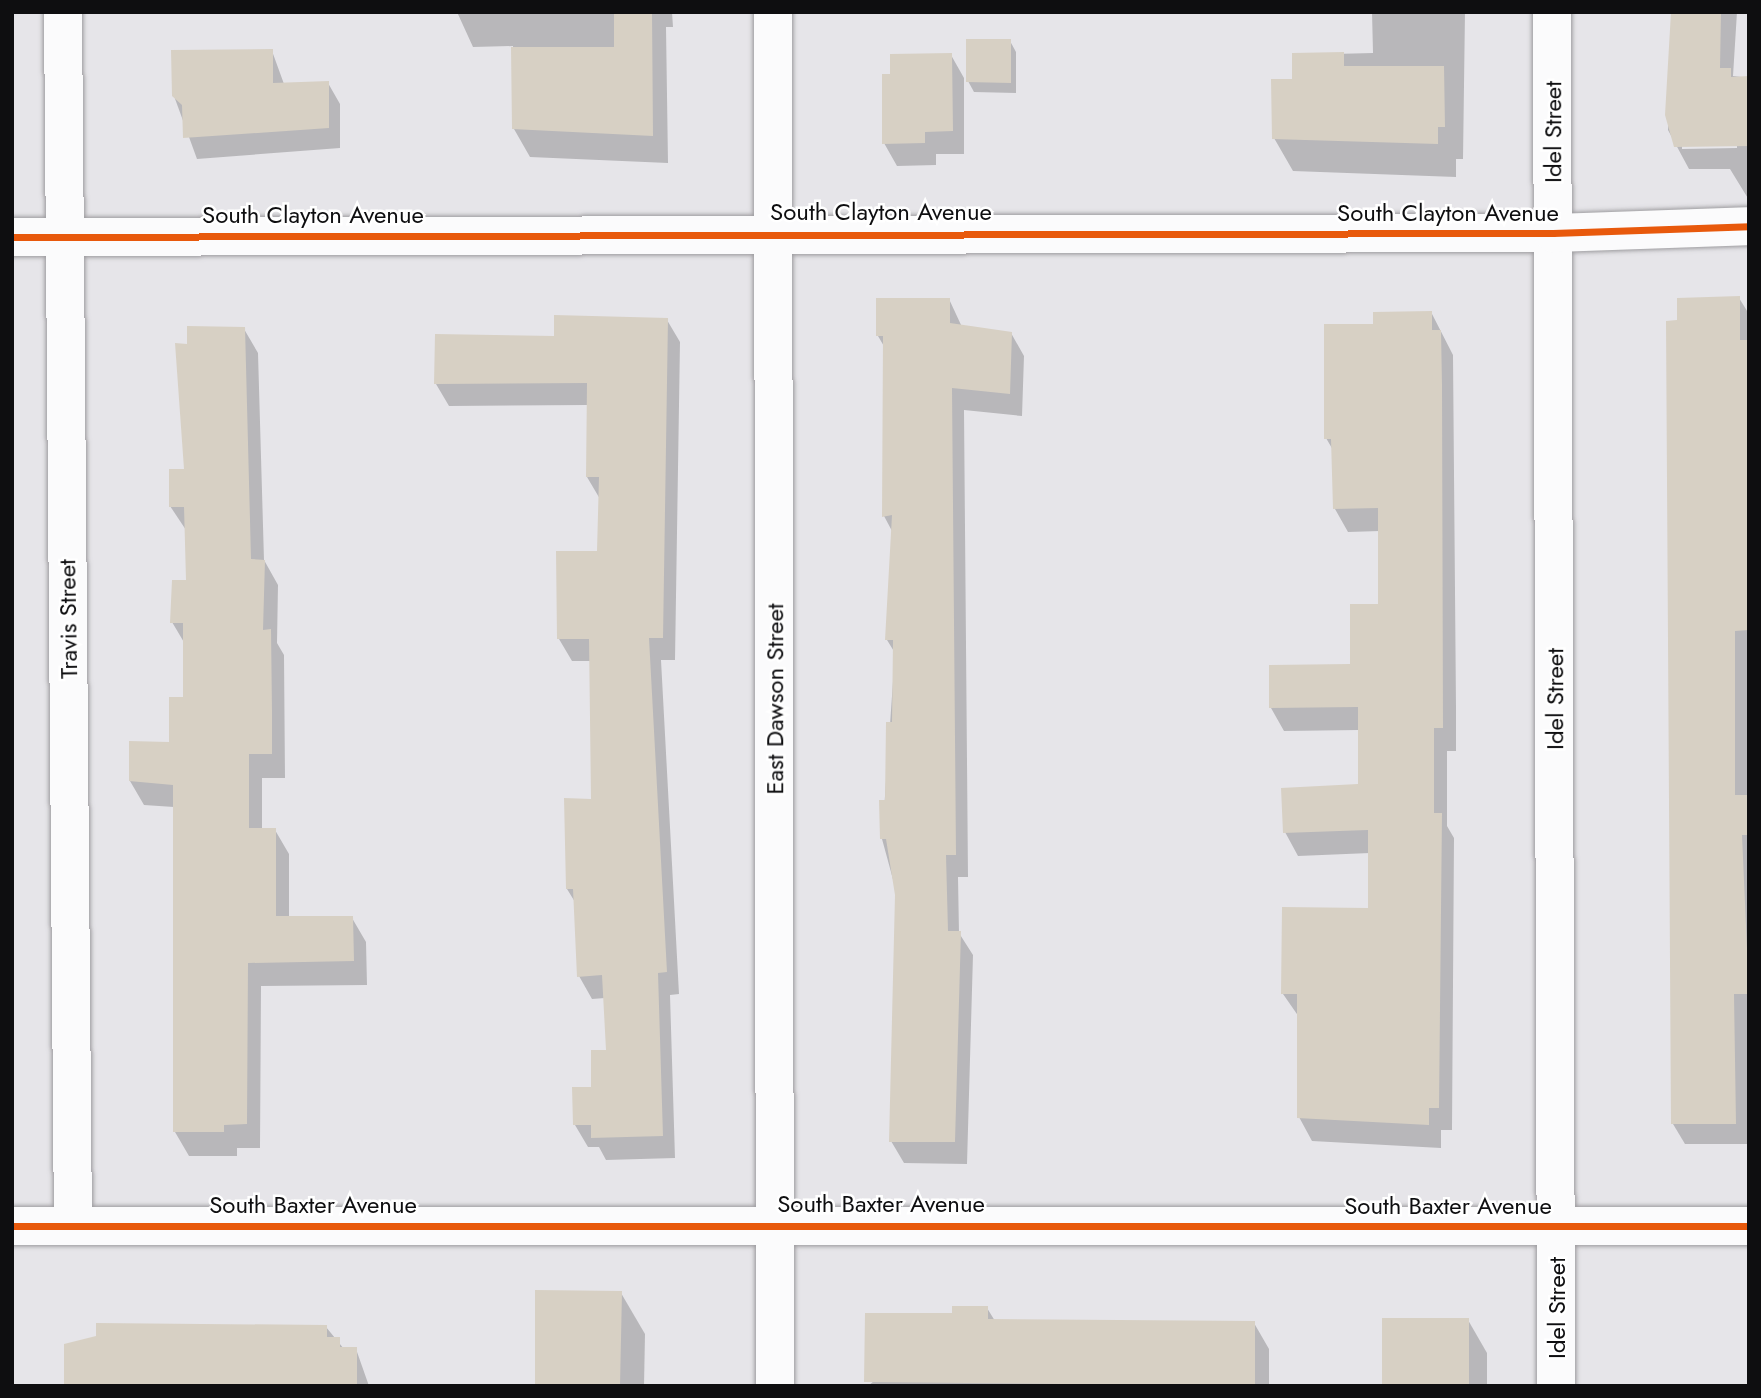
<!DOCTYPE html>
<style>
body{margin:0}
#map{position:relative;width:1761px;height:1398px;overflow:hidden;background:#e6e5e9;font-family:Jost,sans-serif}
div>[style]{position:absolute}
.shadow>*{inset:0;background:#0003}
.building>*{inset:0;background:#d7d0c4}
.roads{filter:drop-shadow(0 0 2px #9e9da0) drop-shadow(0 0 2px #9e9da0)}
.street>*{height:38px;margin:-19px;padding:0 19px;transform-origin:19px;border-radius:19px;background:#fbfbfc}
.secondary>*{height:38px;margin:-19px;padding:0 19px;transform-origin:19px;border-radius:19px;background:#fbfbfc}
.cycleway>*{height:7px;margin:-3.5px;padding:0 3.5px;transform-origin:3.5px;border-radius:3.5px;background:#e8590c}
span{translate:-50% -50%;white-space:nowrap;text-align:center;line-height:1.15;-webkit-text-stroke:5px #fff;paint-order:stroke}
.street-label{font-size:24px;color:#0e0e10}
.frame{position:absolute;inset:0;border:14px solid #0e0e10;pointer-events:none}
</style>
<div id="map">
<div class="shadow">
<div style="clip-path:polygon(457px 12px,672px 12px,673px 27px,666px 27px,668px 163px,530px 157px,514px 129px,513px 46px,473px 47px)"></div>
<div style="clip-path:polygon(1372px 12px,1465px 12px,1463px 159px,1456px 159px,1456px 177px,1293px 171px,1274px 138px,1294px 80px,1294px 55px,1373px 53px)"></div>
<div style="clip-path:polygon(evenodd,1672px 12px,1737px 12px,1733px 76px,1749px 78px,1749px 200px,1730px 169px,1689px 169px,1668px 130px,1672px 12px,1682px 145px,1737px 145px,1737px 148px,1682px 149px,1682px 145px)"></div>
<div style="clip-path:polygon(1010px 41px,1016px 52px,1016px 93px,974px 92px,968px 81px)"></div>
<div style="clip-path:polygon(272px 51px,284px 84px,328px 83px,340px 104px,340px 148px,197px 159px,174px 96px)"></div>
<div style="clip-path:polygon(951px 55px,964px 78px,964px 154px,936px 154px,936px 165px,897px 166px,884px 143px)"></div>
<div style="clip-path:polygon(1739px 298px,1749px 314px,1749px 1128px,1747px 1144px,1685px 1144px,1673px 1124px,1679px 322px)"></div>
<div style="clip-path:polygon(949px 299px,962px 327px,1011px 333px,1024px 356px,1022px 416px,964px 410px,968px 877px,958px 877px,959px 933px,973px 955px,967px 1164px,904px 1163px,891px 1141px,897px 894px,882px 839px,895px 653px,887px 640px,892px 531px,884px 516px,885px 348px,878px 336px)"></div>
<div style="clip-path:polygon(1431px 312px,1453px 355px,1456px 708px,1456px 751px,1447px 751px,1447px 826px,1454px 838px,1452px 1130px,1441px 1130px,1441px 1148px,1312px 1141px,1299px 1117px,1299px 1017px,1283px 994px,1370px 910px,1370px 853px,1298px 856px,1285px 832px,1359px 786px,1359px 730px,1284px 731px,1271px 708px,1352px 666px,1380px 605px,1380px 531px,1348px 532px,1335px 509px,1333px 450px,1326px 438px,1375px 326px)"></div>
<div style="clip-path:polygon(667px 320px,680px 342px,675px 660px,661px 660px,679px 994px,670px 995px,675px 1158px,606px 1160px,599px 1147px,588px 1147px,575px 1125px,608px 1051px,605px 998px,592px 999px,579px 976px,575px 902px,567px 889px,593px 801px,591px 661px,572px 661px,559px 639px,599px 553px,600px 499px,587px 477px,588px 405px,449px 406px,436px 384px,436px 336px,555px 338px)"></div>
<div style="clip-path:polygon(244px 329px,258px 353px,264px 560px,278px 585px,277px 643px,284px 655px,285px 778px,262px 778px,262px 830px,275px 830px,289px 854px,289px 918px,352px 918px,366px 942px,367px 985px,261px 986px,260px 1148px,237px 1148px,237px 1156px,189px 1156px,175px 1132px,174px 807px,144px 805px,130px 781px,171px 744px,185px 698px,185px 644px,172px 622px,188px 582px,186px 530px,170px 506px,186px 470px,189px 346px)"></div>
<div style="clip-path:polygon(621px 1293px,645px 1334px,644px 1386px,537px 1386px)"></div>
<div style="clip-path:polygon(987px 1308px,995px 1321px,1254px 1323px,1269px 1349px,1269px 1386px,868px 1386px,953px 1315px)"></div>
<div style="clip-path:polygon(1468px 1320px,1487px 1353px,1487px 1386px,1383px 1386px)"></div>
<div style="clip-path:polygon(326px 1327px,344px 1349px,356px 1349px,369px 1386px,66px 1386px)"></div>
</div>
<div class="building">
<div style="clip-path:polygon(614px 12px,652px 12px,653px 136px,512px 129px,511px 47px,614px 47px)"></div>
<div style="clip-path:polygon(1671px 12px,1721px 12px,1720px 68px,1731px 68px,1731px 77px,1749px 76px,1749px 146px,1674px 147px,1665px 115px)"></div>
<div style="clip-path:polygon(966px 39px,1011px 39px,1011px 83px,966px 82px)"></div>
<div style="clip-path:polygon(273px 49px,273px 83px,329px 81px,329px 128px,183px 138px,182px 105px,172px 96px,171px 50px)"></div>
<div style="clip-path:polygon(1344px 52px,1344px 66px,1444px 66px,1445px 127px,1438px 127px,1438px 144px,1272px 139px,1271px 79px,1292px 79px,1292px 53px)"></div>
<div style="clip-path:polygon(952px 53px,953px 131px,925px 132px,925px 143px,882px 144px,882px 74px,890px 74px,890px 54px)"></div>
<div style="clip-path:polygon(1740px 296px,1740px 340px,1749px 340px,1749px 630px,1735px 631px,1735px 795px,1749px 795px,1749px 835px,1742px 835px,1749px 994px,1734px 994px,1736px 1124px,1671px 1124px,1666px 321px,1677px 320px,1677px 298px)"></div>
<div style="clip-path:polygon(876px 298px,950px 298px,950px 323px,1012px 332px,1010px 394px,952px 388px,956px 855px,946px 855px,948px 931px,961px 931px,955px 1142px,889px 1142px,895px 895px,886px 839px,880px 839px,879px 800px,885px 800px,886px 722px,892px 722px,893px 640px,885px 640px,892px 515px,882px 517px,883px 336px,876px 336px)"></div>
<div style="clip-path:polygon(1432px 311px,1432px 330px,1441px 330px,1442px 385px,1443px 728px,1434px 728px,1434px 813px,1442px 813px,1439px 1108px,1429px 1108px,1429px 1125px,1297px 1118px,1297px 994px,1281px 994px,1282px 907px,1368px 908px,1368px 830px,1283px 833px,1281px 788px,1358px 784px,1358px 707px,1269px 708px,1269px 665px,1350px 664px,1350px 604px,1378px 604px,1378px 508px,1333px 509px,1331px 439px,1324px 439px,1324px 324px,1373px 324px,1373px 312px)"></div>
<div style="clip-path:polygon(554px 315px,668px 318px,663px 638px,649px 638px,667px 972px,658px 973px,663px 1136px,591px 1138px,591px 1125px,573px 1125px,572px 1087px,591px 1087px,591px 1050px,606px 1050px,602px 975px,577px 977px,573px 889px,566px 889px,564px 798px,591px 799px,589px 639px,557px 639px,556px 551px,597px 551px,599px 477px,586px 477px,587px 383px,434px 384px,435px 334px,554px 336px)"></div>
<div style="clip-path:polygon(187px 326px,245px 327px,251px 559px,265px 560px,263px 630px,271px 629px,272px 712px,272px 754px,249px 754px,249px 828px,276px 828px,276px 916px,353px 916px,354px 961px,248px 963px,247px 1124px,224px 1125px,224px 1132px,173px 1132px,173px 785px,129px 781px,129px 741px,169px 742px,169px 697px,183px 697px,183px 623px,170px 623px,172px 580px,186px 580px,184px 507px,169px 507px,169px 469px,184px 469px,175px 343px,187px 344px)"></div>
<div style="clip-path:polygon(535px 1290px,622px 1291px,620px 1386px,535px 1386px)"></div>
<div style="clip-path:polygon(952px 1306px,988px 1306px,988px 1319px,1255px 1321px,1255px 1386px,864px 1382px,865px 1313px,952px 1313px)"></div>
<div style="clip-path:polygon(1382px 1318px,1469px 1318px,1469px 1386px,1382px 1386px)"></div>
<div style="clip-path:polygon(96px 1323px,327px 1325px,327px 1337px,340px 1337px,340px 1347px,357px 1347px,357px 1386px,64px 1386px,64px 1344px,96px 1336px)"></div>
</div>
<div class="roads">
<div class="street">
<div style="left:63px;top:12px;width:1213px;rotate:89.53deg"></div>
<div style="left:773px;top:12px;width:1374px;rotate:89.92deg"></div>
<div style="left:1552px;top:12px;width:1374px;rotate:89.83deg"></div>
<div style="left:12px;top:237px;width:1541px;rotate:-0.15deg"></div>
<div style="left:1553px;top:233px;width:196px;rotate:-2deg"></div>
</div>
<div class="secondary">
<div style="left:12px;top:1226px;width:1737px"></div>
</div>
</div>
<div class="cycleway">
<div style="left:12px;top:237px;width:1541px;rotate:-0.15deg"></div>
<div style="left:1553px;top:233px;width:196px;rotate:-2deg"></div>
<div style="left:12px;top:1226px;width:1737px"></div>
</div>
<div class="street-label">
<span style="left:1553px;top:132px;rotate:-90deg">Idel Street</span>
<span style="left:881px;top:212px">South Clayton Avenue</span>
<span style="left:1448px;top:213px">South Clayton Avenue</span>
<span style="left:313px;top:215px">South Clayton Avenue</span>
<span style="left:68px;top:619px;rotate:-91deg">Travis Street</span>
<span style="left:775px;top:699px;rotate:-90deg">East Dawson Street</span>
<span style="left:1555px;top:699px;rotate:-90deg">Idel Street</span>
<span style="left:881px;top:1204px">South Baxter Avenue</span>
<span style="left:313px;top:1205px">South Baxter Avenue</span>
<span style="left:1448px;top:1206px">South Baxter Avenue</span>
<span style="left:1557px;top:1308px;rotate:-90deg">Idel Street</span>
</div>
<div class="frame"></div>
</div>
